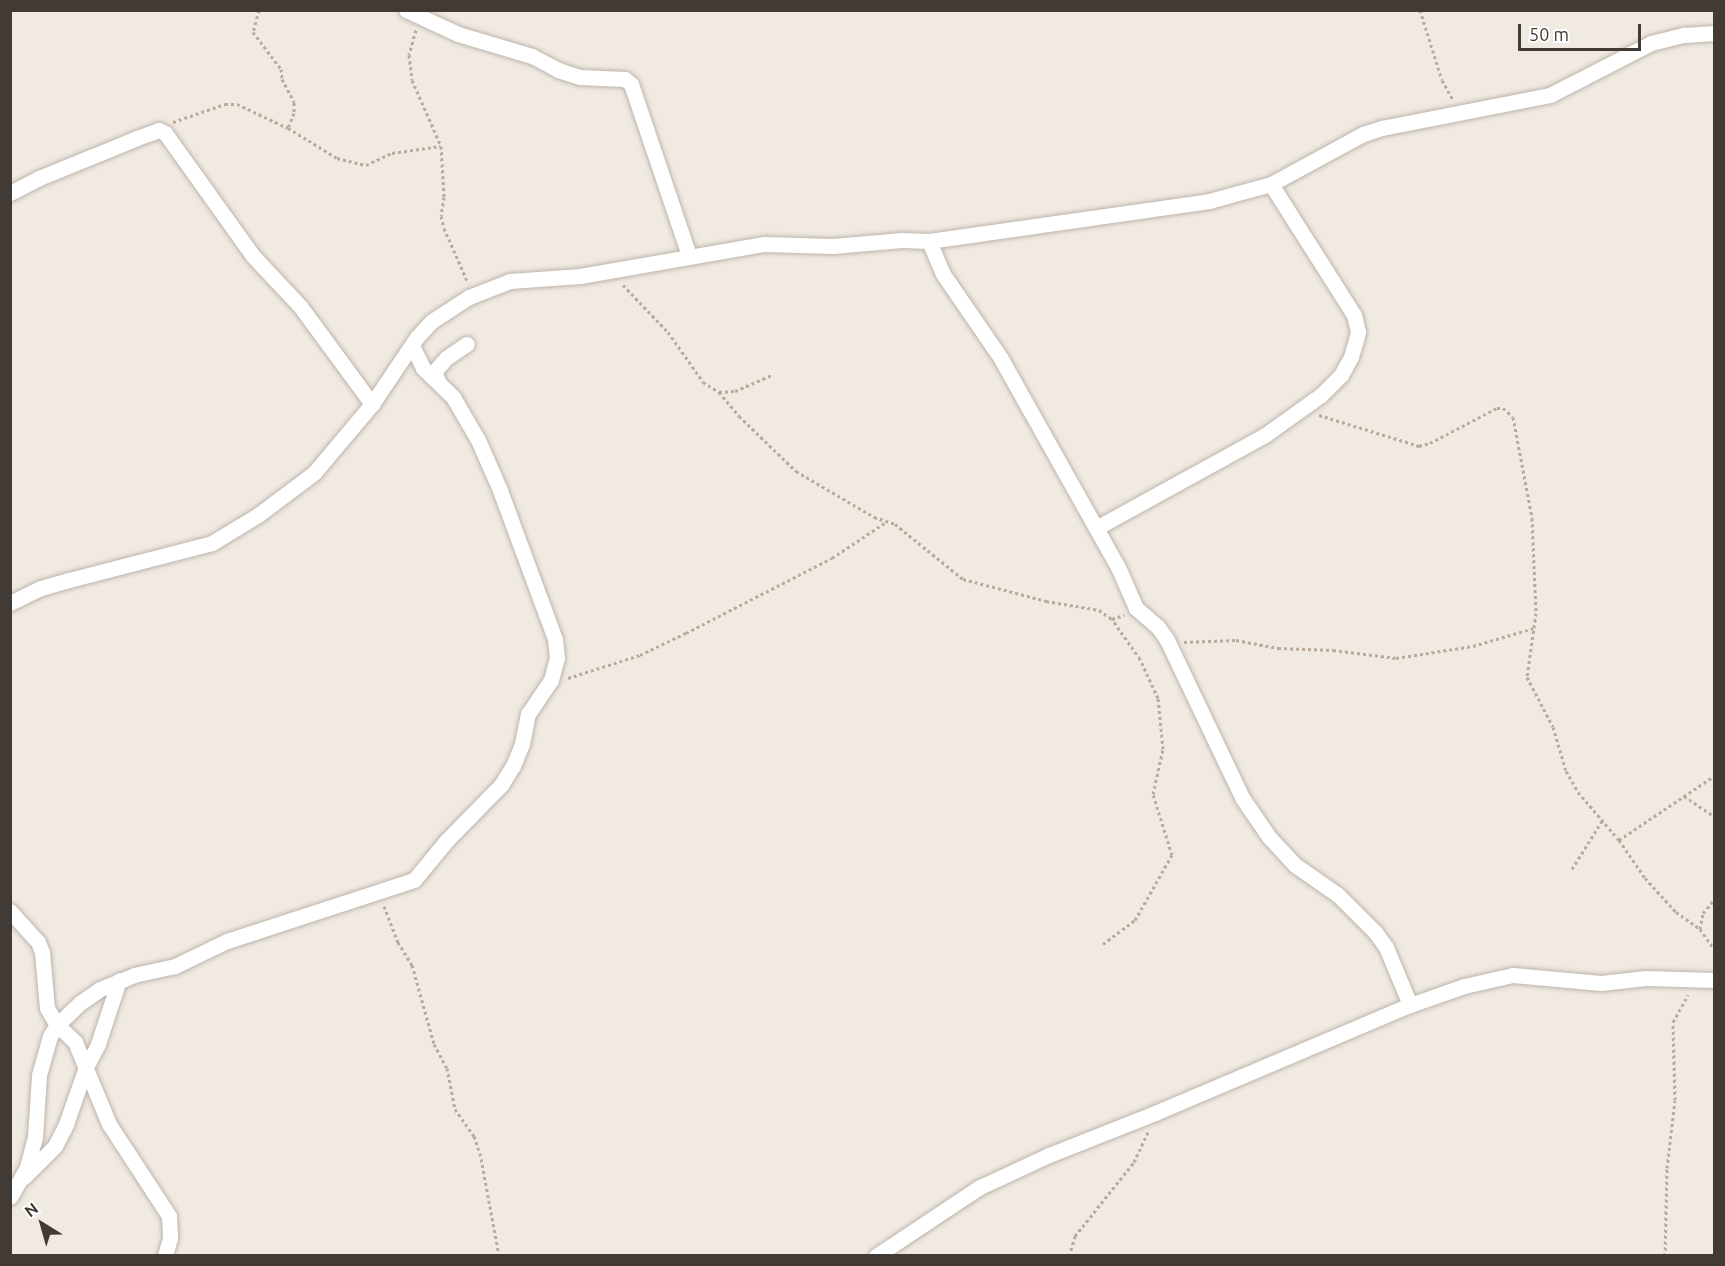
<!DOCTYPE html>
<style>
body{margin:0}
#map{position:relative;width:1725px;height:1266px;overflow:hidden;background:#f0eae3;font-family:Ubuntu,sans-serif}
div>[style]{position:absolute}
.path>*{height:3px;margin-top:-1.5px;transform-origin:0;background:repeating-linear-gradient(90deg,#ba9 0 3px,transparent 0 6px)}
.roads{filter:drop-shadow(0 0 2px #beb4aa) drop-shadow(0 0 2px #beb4aa)}
.street>*{height:15px;margin:-7.5px;padding:0 7.5px;transform-origin:7.5px;border-radius:7.5px;background:#fff}
span{translate:-50% -50%;white-space:nowrap;text-align:center;line-height:1.15;-webkit-text-stroke:5px #fff;paint-order:stroke}
.frame{position:absolute;inset:0;border:12px solid #423a34;pointer-events:none}
.north{position:absolute;left:12px;top:1194px;width:60px;height:60px;-webkit-text-stroke:4px #fff;paint-order:stroke;rotate:323deg;font-size:16px;font-weight:700;line-height:24px;text-align:center;color:#423a34}
.north::after{content:'';display:block;margin:auto;width:21px;height:27px;background:#423a34;clip-path:polygon(50% 0,100% 100%,50% 72%,0 100%)}
.scale{position:absolute;left:1518px;top:24px;width:123px;height:27px;box-sizing:border-box;border:3px solid #423a34;border-top:0;padding-left:8px;font-size:18px;line-height:21px;white-space:nowrap;color:#423a34;-webkit-text-stroke:4px #fff;paint-order:stroke}
</style>
<div id="map">
<div class="path">
<div style="left:259px;top:10px;width:23px;rotate:105deg"></div>
<div style="left:253px;top:32px;width:46px;rotate:52.9deg"></div>
<div style="left:281px;top:69px;width:10px;rotate:84deg"></div>
<div style="left:282px;top:79px;width:26px;rotate:62deg"></div>
<div style="left:294px;top:102px;width:11px;rotate:90deg"></div>
<div style="left:294px;top:113px;width:16px;rotate:112deg"></div>
<div style="left:1420px;top:10px;width:73px;rotate:72.6deg"></div>
<div style="left:1442px;top:80px;width:23px;rotate:61deg"></div>
<div style="left:416px;top:30px;width:26px;rotate:106deg"></div>
<div style="left:409px;top:55px;width:25px;rotate:83deg"></div>
<div style="left:412px;top:80px;width:72px;rotate:66.3deg"></div>
<div style="left:441px;top:146px;width:51px;rotate:86.6deg"></div>
<div style="left:444px;top:197px;width:19px;rotate:99deg"></div>
<div style="left:441px;top:216px;width:12px;rotate:76deg"></div>
<div style="left:444px;top:228px;width:60px;rotate:66.4deg"></div>
<div style="left:173px;top:122px;width:55px;rotate:-19.1deg"></div>
<div style="left:225px;top:104px;width:12px"></div>
<div style="left:237px;top:104px;width:56px;rotate:25.2deg"></div>
<div style="left:288px;top:128px;width:57px;rotate:31.5deg"></div>
<div style="left:337px;top:158px;width:30px;rotate:14deg"></div>
<div style="left:366px;top:165px;width:29px;rotate:-25deg"></div>
<div style="left:392px;top:153px;width:49px;rotate:-8.1deg"></div>
<div style="left:623px;top:285px;width:65px;rotate:46.2deg"></div>
<div style="left:668px;top:332px;width:61px;rotate:55deg"></div>
<div style="left:703px;top:382px;width:19px;rotate:32deg"></div>
<div style="left:719px;top:392px;width:31px;rotate:50deg"></div>
<div style="left:739px;top:416px;width:79px;rotate:44deg"></div>
<div style="left:796px;top:471px;width:91px;rotate:30.5deg"></div>
<div style="left:874px;top:517px;width:22px;rotate:18deg"></div>
<div style="left:895px;top:524px;width:87px;rotate:39deg"></div>
<div style="left:963px;top:579px;width:86px;rotate:14.8deg"></div>
<div style="left:1046px;top:601px;width:54px;rotate:9.6deg"></div>
<div style="left:1099px;top:610px;width:16px;rotate:35deg"></div>
<div style="left:1112px;top:619px;width:13px;rotate:-18deg"></div>
<div style="left:719px;top:392px;width:16px;rotate:-4deg"></div>
<div style="left:735px;top:391px;width:40px;rotate:-23.4deg"></div>
<div style="left:1319px;top:415px;width:105px;rotate:17.2deg"></div>
<div style="left:1419px;top:446px;width:11px;rotate:-15deg"></div>
<div style="left:1430px;top:443px;width:76px;rotate:-27.6deg"></div>
<div style="left:1497px;top:408px;width:6px"></div>
<div style="left:1503px;top:408px;width:13px;rotate:42deg"></div>
<div style="left:1513px;top:417px;width:103px;rotate:79.3deg"></div>
<div style="left:1532px;top:518px;width:95px;rotate:87.6deg"></div>
<div style="left:1536px;top:613px;width:65px;rotate:98deg"></div>
<div style="left:1527px;top:677px;width:56px;rotate:62.5deg"></div>
<div style="left:1553px;top:727px;width:46px;rotate:73.5deg"></div>
<div style="left:1566px;top:771px;width:24px;rotate:60deg"></div>
<div style="left:1578px;top:792px;width:63px;rotate:49.5deg"></div>
<div style="left:1619px;top:840px;width:46px;rotate:55.6deg"></div>
<div style="left:1645px;top:878px;width:46px;rotate:47.6deg"></div>
<div style="left:1676px;top:912px;width:29px;rotate:35deg"></div>
<div style="left:1700px;top:929px;width:24px;rotate:55deg"></div>
<div style="left:1184px;top:642px;width:52px;rotate:-2.2deg"></div>
<div style="left:1236px;top:640px;width:43px;rotate:10.8deg"></div>
<div style="left:1278px;top:648px;width:55px;rotate:2.1deg"></div>
<div style="left:1333px;top:650px;width:64px;rotate:7.2deg"></div>
<div style="left:1396px;top:658px;width:78px;rotate:-8.9deg"></div>
<div style="left:1473px;top:646px;width:64px;rotate:-16.4deg"></div>
<div style="left:568px;top:678px;width:76px;rotate:-17.7deg"></div>
<div style="left:640px;top:655px;width:51px;rotate:-25.6deg"></div>
<div style="left:686px;top:633px;width:164px;rotate:-27.2deg"></div>
<div style="left:832px;top:558px;width:65px;rotate:-33.7deg"></div>
<div style="left:1684px;top:796px;width:36px;rotate:34deg"></div>
<div style="left:1619px;top:840px;width:115px;rotate:-34deg"></div>
<div style="left:1572px;top:869px;width:57px;rotate:-58deg"></div>
<div style="left:384px;top:906px;width:39px;rotate:69deg"></div>
<div style="left:398px;top:942px;width:27px;rotate:59deg"></div>
<div style="left:412px;top:965px;width:82px;rotate:74.4deg"></div>
<div style="left:434px;top:1044px;width:27px;rotate:62deg"></div>
<div style="left:447px;top:1068px;width:42px;rotate:79deg"></div>
<div style="left:455px;top:1109px;width:33px;rotate:55deg"></div>
<div style="left:474px;top:1136px;width:18px;rotate:71deg"></div>
<div style="left:480px;top:1153px;width:105px;rotate:79.5deg"></div>
<div style="left:1700px;top:929px;width:16px;rotate:-79deg"></div>
<div style="left:1703px;top:913px;width:17px;rotate:-50deg"></div>
<div style="left:1103px;top:944px;width:40px;rotate:-37deg"></div>
<div style="left:1135px;top:920px;width:75px;rotate:-60.4deg"></div>
<div style="left:1172px;top:855px;width:64px;rotate:-107.3deg"></div>
<div style="left:1153px;top:794px;width:46px;rotate:-77.5deg"></div>
<div style="left:1163px;top:749px;width:51px;rotate:-95.6deg"></div>
<div style="left:1158px;top:698px;width:43px;rotate:-114.8deg"></div>
<div style="left:1140px;top:659px;width:49px;rotate:-125deg"></div>
<div style="left:1069px;top:1256px;width:21px;rotate:-73deg"></div>
<div style="left:1075px;top:1236px;width:95px;rotate:-51.4deg"></div>
<div style="left:1134px;top:1162px;width:33px;rotate:-65deg"></div>
<div style="left:1665px;top:1256px;width:88px;rotate:-88.7deg"></div>
<div style="left:1667px;top:1168px;width:68px;rotate:-83.3deg"></div>
<div style="left:1675px;top:1100px;width:78px;rotate:-91.5deg"></div>
<div style="left:1673px;top:1022px;width:31px;rotate:-61deg"></div>
</div>
<div class="roads">
<div class="street">
<div style="left:406px;top:10px;width:57px;rotate:24.8deg"></div>
<div style="left:458px;top:34px;width:77px;rotate:16.6deg"></div>
<div style="left:532px;top:56px;width:30px;rotate:28deg"></div>
<div style="left:558px;top:70px;width:23px;rotate:18deg"></div>
<div style="left:580px;top:77px;width:45px;rotate:2.5deg"></div>
<div style="left:625px;top:79px;width:8px;rotate:40deg"></div>
<div style="left:631px;top:84px;width:181px;rotate:71.3deg"></div>
<div style="left:10px;top:193px;width:33px;rotate:-27deg"></div>
<div style="left:39px;top:178px;width:106px;rotate:-22.2deg"></div>
<div style="left:137px;top:138px;width:23px;rotate:-20deg"></div>
<div style="left:159px;top:130px;width:7px;rotate:27deg"></div>
<div style="left:165px;top:133px;width:151px;rotate:54.4deg"></div>
<div style="left:253px;top:256px;width:69px;rotate:46.8deg"></div>
<div style="left:300px;top:306px;width:122px;rotate:53.7deg"></div>
<div style="left:929px;top:241px;width:36px;rotate:67deg"></div>
<div style="left:943px;top:274px;width:101px;rotate:55.5deg"></div>
<div style="left:1000px;top:357px;width:241px;rotate:60.7deg"></div>
<div style="left:1118px;top:567px;width:45px;rotate:66.3deg"></div>
<div style="left:1136px;top:608px;width:29px;rotate:41deg"></div>
<div style="left:1158px;top:627px;width:16px;rotate:55deg"></div>
<div style="left:1167px;top:640px;width:176px;rotate:64.5deg"></div>
<div style="left:1243px;top:799px;width:46px;rotate:55.6deg"></div>
<div style="left:1269px;top:837px;width:38px;rotate:47deg"></div>
<div style="left:1295px;top:865px;width:52px;rotate:34.9deg"></div>
<div style="left:1338px;top:895px;width:52px;rotate:45deg"></div>
<div style="left:1375px;top:932px;width:19px;rotate:54deg"></div>
<div style="left:1386px;top:947px;width:63px;rotate:67.5deg"></div>
<div style="left:438px;top:381px;width:10px;rotate:-114deg"></div>
<div style="left:434px;top:372px;width:18px;rotate:-49deg"></div>
<div style="left:446px;top:358px;width:25px;rotate:-34deg"></div>
<div style="left:1096px;top:528px;width:193px;rotate:-28.8deg"></div>
<div style="left:1265px;top:435px;width:69px;rotate:-35.5deg"></div>
<div style="left:1321px;top:395px;width:28px;rotate:-45deg"></div>
<div style="left:1341px;top:375px;width:21px;rotate:-61deg"></div>
<div style="left:1351px;top:357px;width:26px;rotate:-74deg"></div>
<div style="left:1358px;top:332px;width:17px;rotate:-103deg"></div>
<div style="left:1354px;top:315px;width:155px;rotate:-122.4deg"></div>
<div style="left:10px;top:603px;width:34px;rotate:-26deg"></div>
<div style="left:41px;top:588px;width:29px;rotate:-16deg"></div>
<div style="left:69px;top:580px;width:148px;rotate:-14.5deg"></div>
<div style="left:212px;top:543px;width:54px;rotate:-31.3deg"></div>
<div style="left:258px;top:515px;width:70px;rotate:-36.9deg"></div>
<div style="left:314px;top:473px;width:90px;rotate:-50deg"></div>
<div style="left:372px;top:404px;width:81px;rotate:-56.1deg"></div>
<div style="left:417px;top:337px;width:22px;rotate:-47deg"></div>
<div style="left:432px;top:321px;width:44px;rotate:-33deg"></div>
<div style="left:469px;top:297px;width:44px;rotate:-21.3deg"></div>
<div style="left:510px;top:281px;width:70px;rotate:-4.1deg"></div>
<div style="left:580px;top:276px;width:187px;rotate:-9.9deg"></div>
<div style="left:764px;top:244px;width:69px;rotate:1.7deg"></div>
<div style="left:833px;top:246px;width:69px;rotate:-5deg"></div>
<div style="left:902px;top:240px;width:27px;rotate:2deg"></div>
<div style="left:929px;top:241px;width:283px;rotate:-8.1deg"></div>
<div style="left:1209px;top:201px;width:64px;rotate:-15.3deg"></div>
<div style="left:1271px;top:184px;width:105px;rotate:-28.5deg"></div>
<div style="left:1363px;top:134px;width:20px;rotate:-18deg"></div>
<div style="left:1382px;top:128px;width:171px;rotate:-11.1deg"></div>
<div style="left:1550px;top:95px;width:114px;rotate:-27.2deg"></div>
<div style="left:1651px;top:43px;width:34px;rotate:-14deg"></div>
<div style="left:1684px;top:35px;width:30px;rotate:-4deg"></div>
<div style="left:10px;top:911px;width:42px;rotate:47.9deg"></div>
<div style="left:38px;top:942px;width:11px;rotate:68deg"></div>
<div style="left:42px;top:952px;width:56px;rotate:84.9deg"></div>
<div style="left:47px;top:1008px;width:20px;rotate:60deg"></div>
<div style="left:57px;top:1025px;width:25px;rotate:43deg"></div>
<div style="left:75px;top:1042px;width:89px;rotate:67.5deg"></div>
<div style="left:109px;top:1124px;width:110px;rotate:56.9deg"></div>
<div style="left:169px;top:1216px;width:22px;rotate:87deg"></div>
<div style="left:170px;top:1238px;width:19px;rotate:106deg"></div>
<div style="left:24px;top:1177px;width:44px;rotate:-45deg"></div>
<div style="left:55px;top:1146px;width:25px;rotate:-63deg"></div>
<div style="left:66px;top:1124px;width:60px;rotate:-70.7deg"></div>
<div style="left:86px;top:1067px;width:26px;rotate:-62deg"></div>
<div style="left:98px;top:1044px;width:67px;rotate:-71.8deg"></div>
<div style="left:10px;top:1197px;width:34px;rotate:-60deg"></div>
<div style="left:27px;top:1167px;width:31px;rotate:-75deg"></div>
<div style="left:35px;top:1137px;width:62px;rotate:-86.3deg"></div>
<div style="left:39px;top:1075px;width:41px;rotate:-74.2deg"></div>
<div style="left:50px;top:1036px;width:13px;rotate:-58deg"></div>
<div style="left:57px;top:1025px;width:32px;rotate:-44deg"></div>
<div style="left:80px;top:1003px;width:24px;rotate:-35deg"></div>
<div style="left:100px;top:989px;width:37px;rotate:-22deg"></div>
<div style="left:134px;top:975px;width:42px;rotate:-12.4deg"></div>
<div style="left:175px;top:966px;width:58px;rotate:-25.7deg"></div>
<div style="left:227px;top:941px;width:197px;rotate:-18.1deg"></div>
<div style="left:414px;top:880px;width:52px;rotate:-50.5deg"></div>
<div style="left:447px;top:840px;width:77px;rotate:-45.5deg"></div>
<div style="left:501px;top:785px;width:22px;rotate:-58deg"></div>
<div style="left:513px;top:766px;width:24px;rotate:-68deg"></div>
<div style="left:522px;top:744px;width:31px;rotate:-79deg"></div>
<div style="left:528px;top:714px;width:41px;rotate:-55.9deg"></div>
<div style="left:551px;top:680px;width:23px;rotate:-75deg"></div>
<div style="left:557px;top:658px;width:19px;rotate:-96deg"></div>
<div style="left:555px;top:639px;width:159px;rotate:-110.3deg"></div>
<div style="left:500px;top:490px;width:55px;rotate:-113.7deg"></div>
<div style="left:478px;top:440px;width:50px;rotate:-120.2deg"></div>
<div style="left:453px;top:397px;width:42px;rotate:-136deg"></div>
<div style="left:423px;top:368px;width:25px;rotate:-116deg"></div>
<div style="left:876px;top:1256px;width:125px;rotate:-33.6deg"></div>
<div style="left:980px;top:1187px;width:76px;rotate:-24.9deg"></div>
<div style="left:1049px;top:1155px;width:114px;rotate:-21.6deg"></div>
<div style="left:1155px;top:1113px;width:277px;rotate:-23deg"></div>
<div style="left:1410px;top:1005px;width:57px;rotate:-19.4deg"></div>
<div style="left:1464px;top:986px;width:50px;rotate:-12.7deg"></div>
<div style="left:1513px;top:975px;width:88px;rotate:5.2deg"></div>
<div style="left:1601px;top:983px;width:45px;rotate:-6.3deg"></div>
<div style="left:1646px;top:978px;width:68px;rotate:1.7deg"></div>
</div>
</div>
<div class="frame"></div>
<div class="north">N</div>
<div class="scale">50 m</div>
</div>
